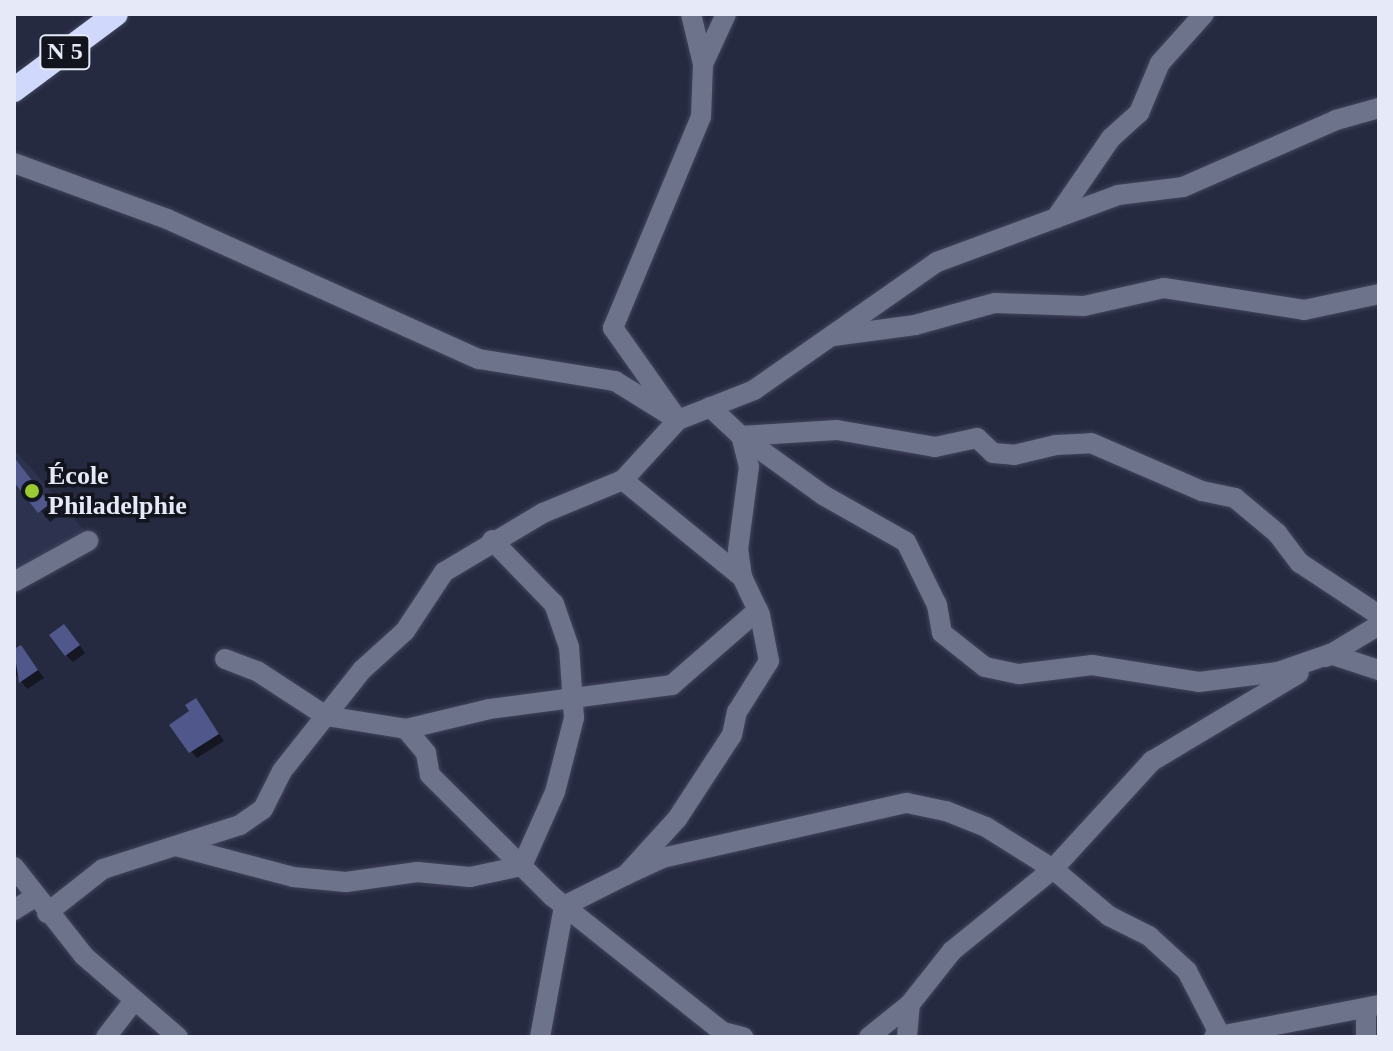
<!DOCTYPE html>
<meta charset="utf-8">
<style>
body{margin:0}
#map{position:relative;width:1393px;height:1051px;overflow:hidden;background:#262a41;font-family:"Times New Roman",serif}
div>[style]{position:absolute}
.built>*{inset:0;background:#2d324f}
.shadow>*{inset:0;background:#0007}
.building>*{inset:0;background:#4f578b}
.roads{filter:drop-shadow(0 0 2px #41455b) drop-shadow(0 0 2px #41455b)}
.minor>*{height:20px;margin:-10px;padding:0 10px;transform-origin:10px;border-radius:10px;background:#6e738c}
.highway>*{height:24px;margin:-12px;padding:0 12px;transform-origin:12px;border-radius:12px;background:#d0d8fc}
.dots>*{width:22px;height:22px;translate:-50% -50%;box-sizing:border-box;border:4px solid #12141e;border-radius:50%}
span{translate:-50% -50%;white-space:nowrap;text-align:center;line-height:1.15;-webkit-text-stroke:7px #12141e;paint-order:stroke}
.shield-label span{padding:2px 6px;background:#12141e;border:2px solid;border-radius:6px;-webkit-text-stroke-width:0}
.shield-label{font-size:24px;color:#e5e9f8;font-weight:700}
.poi-label{font-size:26px;color:#e5e9f8;font-weight:700}
.left{translate:0 -50%;text-align:left}
.frame{position:absolute;inset:0;border:16px solid #e5e9f8;pointer-events:none}
</style>
<div id="map">
<div class="built">
<div style="clip-path:polygon(14px 449px,86px 532px,14px 573px)"></div>
</div>
<div class="shadow">
<div style="clip-path:polygon(14px 460px,59px 515px,50px 522px,14px 478px)"></div>
<div style="clip-path:polygon(71px 633px,85px 653px,73px 662px,66px 655px)"></div>
<div style="clip-path:polygon(21px 647px,44px 678px,27px 689px,14px 672px,14px 652px)"></div>
<div style="clip-path:polygon(196px 701px,224px 741px,197px 758px,191px 751px)"></div>
</div>
<div class="building">
<div style="clip-path:polygon(14px 457px,50px 504px,38px 513px,14px 482px)"></div>
<div style="clip-path:polygon(64px 624px,80px 645px,65px 656px,49px 635px)"></div>
<div style="clip-path:polygon(21px 645px,38px 670px,19px 683px,14px 649px)"></div>
<div style="clip-path:polygon(196px 698px,219px 734px,189px 753px,169px 725px,189px 711px,185px 705px)"></div>
</div>
<div class="roads">
<div class="minor">
<div style="left:703px;top:64px;width:55px;rotate:-65.3deg"></div>
<div style="left:14px;top:163px;width:163px;rotate:20.1deg"></div>
<div style="left:167px;top:219px;width:342px;rotate:24.2deg"></div>
<div style="left:479px;top:359px;width:138px;rotate:9.2deg"></div>
<div style="left:615px;top:381px;width:74px;rotate:31.8deg"></div>
<div style="left:678px;top:420px;width:82px;rotate:-21.5deg"></div>
<div style="left:754px;top:390px;width:223px;rotate:-35deg"></div>
<div style="left:937px;top:262px;width:193px;rotate:-20.3deg"></div>
<div style="left:1118px;top:195px;width:65px;rotate:-7deg"></div>
<div style="left:1183px;top:187px;width:167px;rotate:-23.6deg"></div>
<div style="left:1336px;top:120px;width:45px;rotate:-15.6deg"></div>
<div style="left:1056px;top:218px;width:97px;rotate:-55.5deg"></div>
<div style="left:1111px;top:138px;width:38px;rotate:-42deg"></div>
<div style="left:1139px;top:113px;width:54px;rotate:-67.2deg"></div>
<div style="left:1160px;top:63px;width:66px;rotate:-48.1deg"></div>
<div style="left:833px;top:336px;width:83px;rotate:-7.6deg"></div>
<div style="left:915px;top:325px;width:83px;rotate:-15.4deg"></div>
<div style="left:995px;top:303px;width:89px;rotate:1.9deg"></div>
<div style="left:1084px;top:306px;width:82px;rotate:-12.7deg"></div>
<div style="left:1164px;top:288px;width:142px;rotate:8.9deg"></div>
<div style="left:1304px;top:310px;width:77px;rotate:-12deg"></div>
<div style="left:710px;top:407px;width:42px;rotate:43.1deg"></div>
<div style="left:741px;top:436px;width:96px;rotate:-3.6deg"></div>
<div style="left:837px;top:430px;width:99px;rotate:9.8deg"></div>
<div style="left:935px;top:447px;width:43px;rotate:-12.1deg"></div>
<div style="left:977px;top:438px;width:22px;rotate:43deg"></div>
<div style="left:993px;top:453px;width:21px;rotate:5deg"></div>
<div style="left:1014px;top:455px;width:43px;rotate:-13.4deg"></div>
<div style="left:1056px;top:445px;width:35px;rotate:-3deg"></div>
<div style="left:1091px;top:443px;width:121px;rotate:23.4deg"></div>
<div style="left:1202px;top:491px;width:34px;rotate:12deg"></div>
<div style="left:1235px;top:498px;width:55px;rotate:39.8deg"></div>
<div style="left:1277px;top:533px;width:38px;rotate:53deg"></div>
<div style="left:1300px;top:563px;width:95px;rotate:33.4deg"></div>
<div style="left:741px;top:436px;width:101px;rotate:35.7deg"></div>
<div style="left:823px;top:495px;width:95px;rotate:29.5deg"></div>
<div style="left:906px;top:542px;width:70px;rotate:63.8deg"></div>
<div style="left:937px;top:605px;width:28px;rotate:80deg"></div>
<div style="left:942px;top:633px;width:55px;rotate:38.3deg"></div>
<div style="left:985px;top:667px;width:35px;rotate:12deg"></div>
<div style="left:1019px;top:674px;width:74px;rotate:-7deg"></div>
<div style="left:1092px;top:665px;width:108px;rotate:9deg"></div>
<div style="left:1199px;top:682px;width:80px;rotate:-7.2deg"></div>
<div style="left:1278px;top:672px;width:55px;rotate:-19.1deg"></div>
<div style="left:1330px;top:654px;width:52px;rotate:18.1deg"></div>
<div style="left:623px;top:480px;width:154px;rotate:39.2deg"></div>
<div style="left:14px;top:582px;width:85px;rotate:-29deg"></div>
<div style="left:1326px;top:657px;width:62px;rotate:-31.1deg"></div>
<div style="left:225px;top:659px;width:34px;rotate:21deg"></div>
<div style="left:257px;top:671px;width:82px;rotate:33.1deg"></div>
<div style="left:326px;top:716px;width:81px;rotate:9.2deg"></div>
<div style="left:406px;top:729px;width:31px;rotate:50deg"></div>
<div style="left:426px;top:753px;width:22px;rotate:80deg"></div>
<div style="left:430px;top:775px;width:173px;rotate:44.8deg"></div>
<div style="left:553px;top:897px;width:217px;rotate:38.5deg"></div>
<div style="left:723px;top:1032px;width:21px;rotate:14deg"></div>
<div style="left:406px;top:729px;width:85px;rotate:-13.5deg"></div>
<div style="left:489px;top:709px;width:185px;rotate:-7.5deg"></div>
<div style="left:672px;top:685px;width:114px;rotate:-41.1deg"></div>
<div style="left:176px;top:846px;width:121px;rotate:14.8deg"></div>
<div style="left:293px;top:877px;width:53px;rotate:5.4deg"></div>
<div style="left:346px;top:882px;width:72px;rotate:-8deg"></div>
<div style="left:417px;top:872px;width:53px;rotate:5.4deg"></div>
<div style="left:470px;top:877px;width:53px;rotate:-11.9deg"></div>
<div style="left:522px;top:866px;width:81px;rotate:-66deg"></div>
<div style="left:555px;top:792px;width:76px;rotate:-75.6deg"></div>
<div style="left:574px;top:718px;width:71px;rotate:-94deg"></div>
<div style="left:569px;top:647px;width:46px;rotate:-109.2deg"></div>
<div style="left:554px;top:604px;width:89px;rotate:-134.1deg"></div>
<div style="left:14px;top:867px;width:113px;rotate:51.8deg"></div>
<div style="left:84px;top:956px;width:124px;rotate:40.8deg"></div>
<div style="left:626px;top:875px;width:40px;rotate:-25deg"></div>
<div style="left:662px;top:858px;width:251px;rotate:-12.7deg"></div>
<div style="left:907px;top:803px;width:40px;rotate:12deg"></div>
<div style="left:946px;top:811px;width:43px;rotate:21.8deg"></div>
<div style="left:986px;top:827px;width:79px;rotate:32.1deg"></div>
<div style="left:1053px;top:869px;width:73px;rotate:40deg"></div>
<div style="left:1109px;top:916px;width:45px;rotate:26.6deg"></div>
<div style="left:1149px;top:936px;width:52px;rotate:42.6deg"></div>
<div style="left:1187px;top:971px;width:74px;rotate:62.7deg"></div>
<div style="left:14px;top:910px;width:25px;rotate:-32deg"></div>
<div style="left:47px;top:913px;width:71px;rotate:-38.2deg"></div>
<div style="left:103px;top:869px;width:144px;rotate:-17.8deg"></div>
<div style="left:240px;top:825px;width:28px;rotate:-35deg"></div>
<div style="left:263px;top:809px;width:42px;rotate:-63.4deg"></div>
<div style="left:282px;top:771px;width:129px;rotate:-51.6deg"></div>
<div style="left:362px;top:670px;width:58px;rotate:-42.2deg"></div>
<div style="left:405px;top:631px;width:71px;rotate:-56.5deg"></div>
<div style="left:444px;top:572px;width:115px;rotate:-30.8deg"></div>
<div style="left:543px;top:513px;width:87px;rotate:-22.4deg"></div>
<div style="left:623px;top:480px;width:81px;rotate:-47.5deg"></div>
<div style="left:678px;top:420px;width:113px;rotate:-125.2deg"></div>
<div style="left:613px;top:328px;width:229px;rotate:-67.4deg"></div>
<div style="left:701px;top:117px;width:53px;rotate:-87.8deg"></div>
<div style="left:703px;top:64px;width:51px;rotate:-103.5deg"></div>
<div style="left:1366px;top:1010px;width:27px;rotate:90deg"></div>
<div style="left:106px;top:1037px;width:44px;rotate:-52.4deg"></div>
<div style="left:540px;top:1037px;width:133px;rotate:-79.6deg"></div>
<div style="left:564px;top:906px;width:69px;rotate:-26.6deg"></div>
<div style="left:626px;top:875px;width:76px;rotate:-47.7deg"></div>
<div style="left:677px;top:819px;width:100px;rotate:-56.8deg"></div>
<div style="left:732px;top:735px;width:24px;rotate:-78deg"></div>
<div style="left:737px;top:712px;width:60px;rotate:-57.9deg"></div>
<div style="left:769px;top:661px;width:47px;rotate:-101.1deg"></div>
<div style="left:760px;top:615px;width:42px;rotate:-115.3deg"></div>
<div style="left:742px;top:577px;width:27px;rotate:-98deg"></div>
<div style="left:738px;top:550px;width:84px;rotate:-82.5deg"></div>
<div style="left:749px;top:467px;width:32px;rotate:-104deg"></div>
<div style="left:869px;top:1037px;width:53px;rotate:-38.8deg"></div>
<div style="left:910px;top:1004px;width:68px;rotate:-51.6deg"></div>
<div style="left:952px;top:951px;width:130px;rotate:-39.1deg"></div>
<div style="left:1053px;top:869px;width:147px;rotate:-47.5deg"></div>
<div style="left:1152px;top:761px;width:171px;rotate:-30.9deg"></div>
<div style="left:907px;top:1037px;width:33px;rotate:-85deg"></div>
<div style="left:1214px;top:1037px;width:168px;rotate:-11deg"></div>
</div>
<div class="highway">
<div style="left:14px;top:90px;width:127px;rotate:-36.7deg"></div>
</div>
</div>
<div class="dots">
<div style="left:32px;top:491px;background:#9bcb33"></div>
</div>
<div class="shield-label">
<span style="left:65px;top:52px">N 5</span>
</div>
<div class="poi-label">
<span class="left" style="left:48px;top:491px">École<br>Philadelphie</span>
</div>
<div class="frame"></div>
</div>
